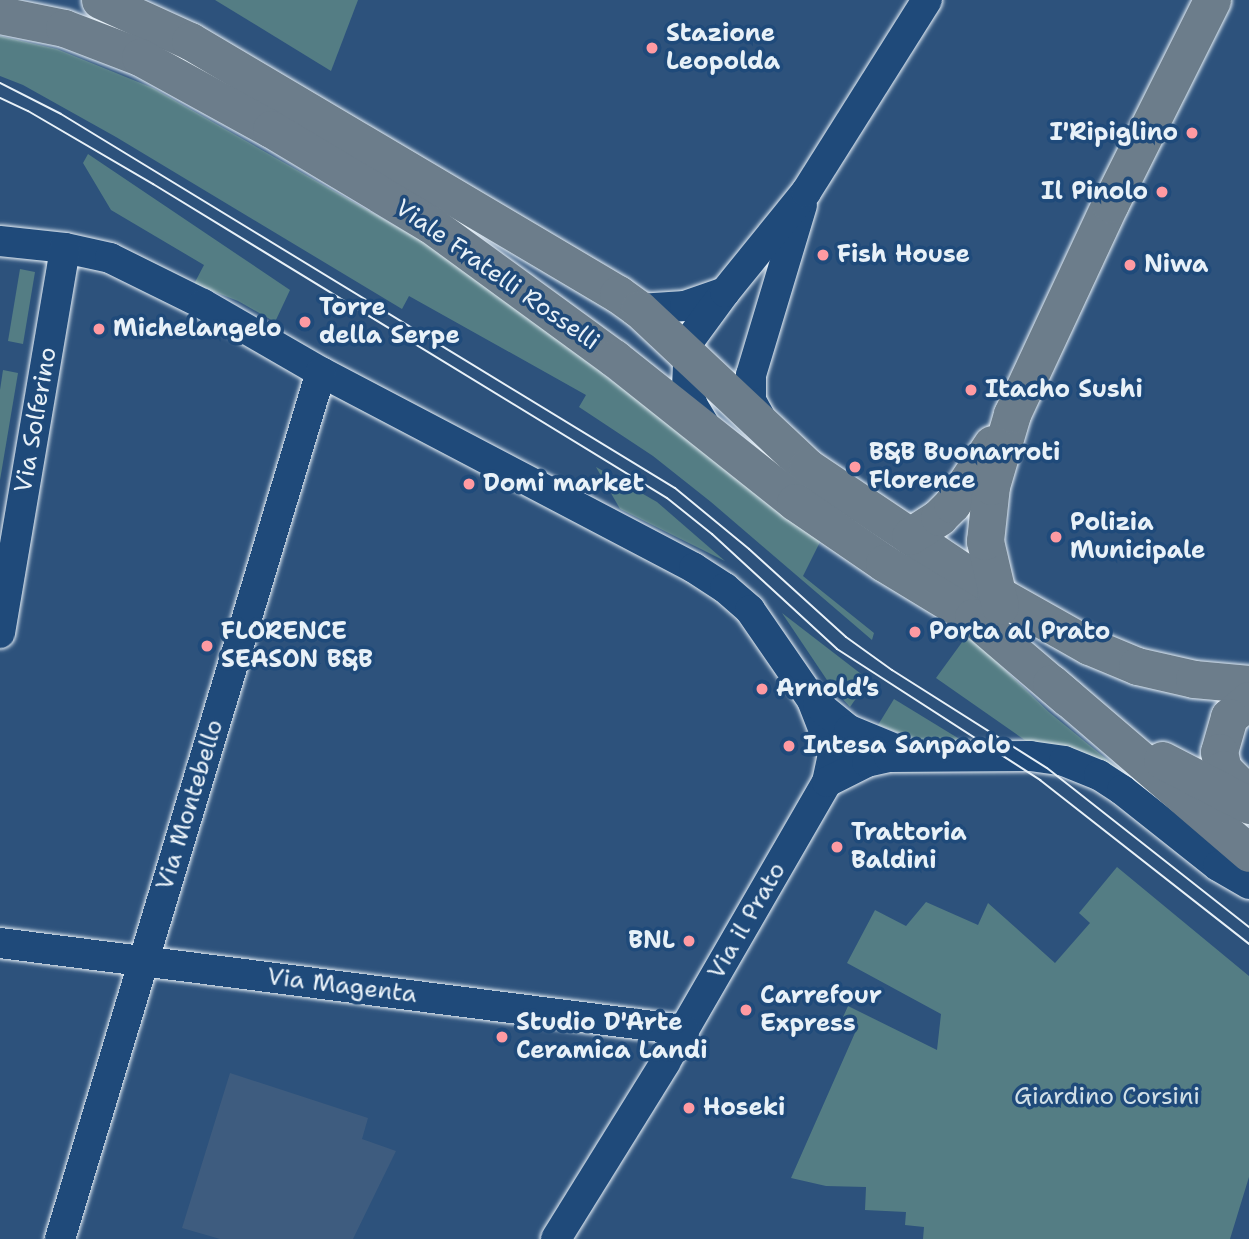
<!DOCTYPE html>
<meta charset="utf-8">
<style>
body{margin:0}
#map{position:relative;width:1249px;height:1239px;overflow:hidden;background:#2d527c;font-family:"Shantell Sans",sans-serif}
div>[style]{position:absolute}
.built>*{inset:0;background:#3e5c7f}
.green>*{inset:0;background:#547d84}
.roads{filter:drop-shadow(0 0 2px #e8f1f8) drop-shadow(0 0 2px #e8f1f8)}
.minor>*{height:30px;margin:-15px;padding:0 15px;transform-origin:15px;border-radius:15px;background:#1f4a7a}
.major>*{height:37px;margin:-18.5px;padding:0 18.5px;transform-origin:18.5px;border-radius:18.5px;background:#6c7d8b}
.tram>*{height:2px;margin:-1px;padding:0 1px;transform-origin:1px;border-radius:1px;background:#e8f1f8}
.dots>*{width:19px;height:19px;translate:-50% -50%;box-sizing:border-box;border:4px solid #1f4a7a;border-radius:50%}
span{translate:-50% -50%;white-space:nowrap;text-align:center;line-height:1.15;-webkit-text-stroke:7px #1f4a7a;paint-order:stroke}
.poi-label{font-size:24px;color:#e8f1f8;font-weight:700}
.left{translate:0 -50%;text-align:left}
.right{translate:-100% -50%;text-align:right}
.street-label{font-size:24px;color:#e8f1f8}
.park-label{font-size:24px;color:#d2e0e7}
</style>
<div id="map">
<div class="built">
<div style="clip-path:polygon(230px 1073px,368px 1118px,362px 1139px,396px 1151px,353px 1239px,220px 1239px,182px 1228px)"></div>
</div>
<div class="green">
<div style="clip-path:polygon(215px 0,358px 0,331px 71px)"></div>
<div style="clip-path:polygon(0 36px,57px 49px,153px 88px,438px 250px,822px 538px,803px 576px,874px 633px,872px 640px,711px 502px,653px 456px,579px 407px,586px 395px,409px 296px,402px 309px,116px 137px,23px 85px,0 76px)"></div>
<div style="clip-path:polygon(88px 154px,290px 290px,275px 322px,238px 301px,194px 284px,204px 265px,111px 210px,83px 163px)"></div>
<div style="clip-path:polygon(20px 269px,35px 272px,23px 344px,8px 341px)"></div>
<div style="clip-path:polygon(3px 370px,18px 373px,0 480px,0 390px)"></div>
<div style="clip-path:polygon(596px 467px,657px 502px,725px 561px,620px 509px)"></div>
<div style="clip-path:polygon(782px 613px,869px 680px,850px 707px,831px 686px)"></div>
<div style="clip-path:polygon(968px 634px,1049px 712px,1166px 808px,1029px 743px,936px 678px)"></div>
<div style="clip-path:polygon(894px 699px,966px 743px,923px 742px,878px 725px)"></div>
<div style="clip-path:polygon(1117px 867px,1249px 976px,1249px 1177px,1230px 1239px,923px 1239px,924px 1227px,905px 1225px,906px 1212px,865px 1210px,866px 1187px,826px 1186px,791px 1178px,858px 1026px,843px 1017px,848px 1006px,937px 1050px,941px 1014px,847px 963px,875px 910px,906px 926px,926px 902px,978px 925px,988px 903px,1055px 963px,1090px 923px,1079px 913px)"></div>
</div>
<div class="roads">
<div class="minor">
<div style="left:0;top:241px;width:65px;rotate:6.1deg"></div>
<div style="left:65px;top:248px;width:46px;rotate:12.5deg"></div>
<div style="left:110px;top:258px;width:104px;rotate:26.3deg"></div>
<div style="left:203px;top:304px;width:136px;rotate:30deg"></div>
<div style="left:321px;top:372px;width:421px;rotate:27.7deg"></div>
<div style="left:694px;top:568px;width:37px;rotate:33deg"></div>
<div style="left:725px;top:588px;width:33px;rotate:41deg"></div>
<div style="left:750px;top:610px;width:109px;rotate:55.4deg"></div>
<div style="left:812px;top:700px;width:58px;rotate:68.7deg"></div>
<div style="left:833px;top:754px;width:29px;rotate:102deg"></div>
<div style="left:827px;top:782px;width:324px;rotate:120deg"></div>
<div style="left:665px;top:1063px;width:207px;rotate:121.8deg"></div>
<div style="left:639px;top:309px;width:46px;rotate:-3.7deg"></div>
<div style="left:685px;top:306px;width:42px;rotate:-19.3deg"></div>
<div style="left:764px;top:424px;width:26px;rotate:-119deg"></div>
<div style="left:751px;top:401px;width:26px;rotate:-90deg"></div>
<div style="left:751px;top:375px;width:177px;rotate:-73.3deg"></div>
<div style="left:707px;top:429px;width:27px;rotate:-121deg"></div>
<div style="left:693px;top:406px;width:19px;rotate:-108deg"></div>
<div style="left:687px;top:388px;width:47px;rotate:-87.6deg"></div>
<div style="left:689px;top:341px;width:61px;rotate:-53.7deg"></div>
<div style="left:725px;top:292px;width:129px;rotate:-51deg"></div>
<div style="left:806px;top:192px;width:227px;rotate:-57.8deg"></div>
<div style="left:0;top:633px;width:390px;rotate:-80.4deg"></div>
<div style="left:818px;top:705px;width:40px;rotate:39deg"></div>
<div style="left:849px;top:730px;width:61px;rotate:22.3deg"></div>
<div style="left:827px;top:782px;width:45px;rotate:-26.6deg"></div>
<div style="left:867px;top:762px;width:23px;rotate:-13deg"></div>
<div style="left:889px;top:757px;width:141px;rotate:-0.4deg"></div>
<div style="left:1030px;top:756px;width:34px;rotate:8deg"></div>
<div style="left:1064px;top:761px;width:38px;rotate:22deg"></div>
<div style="left:1099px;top:775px;width:27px;rotate:33deg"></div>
<div style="left:1122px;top:790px;width:122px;rotate:38.4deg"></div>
<div style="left:1218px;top:866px;width:36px;rotate:30deg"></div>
<div style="left:0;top:943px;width:690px;rotate:7.25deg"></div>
<div style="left:60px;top:1239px;width:905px;rotate:-73.25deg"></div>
</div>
<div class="major">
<div style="left:100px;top:0;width:99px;rotate:24.5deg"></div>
<div style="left:190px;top:41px;width:497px;rotate:30.6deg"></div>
<div style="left:618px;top:294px;width:26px;rotate:36deg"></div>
<div style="left:639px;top:309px;width:231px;rotate:43.2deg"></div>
<div style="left:807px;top:467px;width:226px;rotate:33.8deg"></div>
<div style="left:995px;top:593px;width:108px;rotate:29.4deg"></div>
<div style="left:1089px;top:646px;width:52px;rotate:22.6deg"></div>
<div style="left:1137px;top:666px;width:58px;rotate:12.8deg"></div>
<div style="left:1194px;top:679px;width:55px;rotate:5.2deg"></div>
<div style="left:0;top:15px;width:65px;rotate:11.5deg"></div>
<div style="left:64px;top:28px;width:81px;rotate:20.9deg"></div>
<div style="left:140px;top:57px;width:149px;rotate:28.8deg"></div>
<div style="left:271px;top:129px;width:185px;rotate:30.9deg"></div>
<div style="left:430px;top:224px;width:228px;rotate:36.1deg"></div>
<div style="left:614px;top:358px;width:231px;rotate:38.5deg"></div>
<div style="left:795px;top:502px;width:108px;rotate:34.4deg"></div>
<div style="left:884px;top:563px;width:104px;rotate:31.2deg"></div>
<div style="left:973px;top:617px;width:125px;rotate:40.5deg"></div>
<div style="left:910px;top:536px;width:35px;rotate:-33deg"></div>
<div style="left:939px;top:517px;width:18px;rotate:-45deg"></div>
<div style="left:952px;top:504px;width:72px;rotate:-56.3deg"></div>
<div style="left:1000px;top:606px;width:67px;rotate:-103deg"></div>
<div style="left:985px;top:541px;width:55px;rotate:-83.8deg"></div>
<div style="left:991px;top:486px;width:75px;rotate:-73.7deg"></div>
<div style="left:1012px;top:414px;width:232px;rotate:-65deg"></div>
<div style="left:1110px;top:204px;width:228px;rotate:-63.4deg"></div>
<div style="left:1051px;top:683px;width:261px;rotate:40.6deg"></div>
<div style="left:1249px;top:700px;width:26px;rotate:140deg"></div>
<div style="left:1229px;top:717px;width:36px;rotate:106deg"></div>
<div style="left:1219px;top:752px;width:17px;rotate:77deg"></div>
<div style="left:1223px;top:769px;width:37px;rotate:45deg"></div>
<div style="left:1162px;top:760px;width:98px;rotate:27.3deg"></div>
</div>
</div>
<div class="tram">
<div style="left:0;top:83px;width:68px;rotate:26.9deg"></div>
<div style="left:61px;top:114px;width:719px;rotate:31.35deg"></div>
<div style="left:675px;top:488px;width:96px;rotate:39.5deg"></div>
<div style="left:749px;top:549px;width:131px;rotate:42.2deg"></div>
<div style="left:846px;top:637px;width:57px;rotate:35.7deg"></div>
<div style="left:892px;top:670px;width:183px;rotate:32.3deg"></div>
<div style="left:1047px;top:768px;width:257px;rotate:38.2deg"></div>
<div style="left:0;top:98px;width:31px;rotate:25deg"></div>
<div style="left:28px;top:111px;width:145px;rotate:30.3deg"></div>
<div style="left:153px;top:184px;width:602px;rotate:31.42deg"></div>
<div style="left:667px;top:498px;width:58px;rotate:38.7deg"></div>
<div style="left:712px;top:534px;width:170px;rotate:42.6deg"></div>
<div style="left:837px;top:649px;width:242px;rotate:32.8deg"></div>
<div style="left:1040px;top:780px;width:266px;rotate:38.1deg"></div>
</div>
<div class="dots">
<div style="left:652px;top:48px;background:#ff9aa2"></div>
<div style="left:1192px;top:133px;background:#ff9aa2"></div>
<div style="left:1162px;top:192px;background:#ff9aa2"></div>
<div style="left:823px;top:255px;background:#ff9aa2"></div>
<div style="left:1130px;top:265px;background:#ff9aa2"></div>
<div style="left:305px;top:322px;background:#ff9aa2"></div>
<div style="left:99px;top:329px;background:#ff9aa2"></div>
<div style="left:971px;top:390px;background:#ff9aa2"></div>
<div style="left:855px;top:467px;background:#ff9aa2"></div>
<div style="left:469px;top:484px;background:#ff9aa2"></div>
<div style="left:1056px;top:537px;background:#ff9aa2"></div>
<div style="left:915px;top:632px;background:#ff9aa2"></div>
<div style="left:207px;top:646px;background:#ff9aa2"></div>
<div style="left:762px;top:689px;background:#ff9aa2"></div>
<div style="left:789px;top:746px;background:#ff9aa2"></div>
<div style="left:837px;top:847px;background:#ff9aa2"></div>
<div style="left:689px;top:941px;background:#ff9aa2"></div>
<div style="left:746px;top:1010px;background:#ff9aa2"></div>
<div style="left:502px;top:1037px;background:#ff9aa2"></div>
<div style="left:689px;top:1108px;background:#ff9aa2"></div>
</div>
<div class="poi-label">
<span class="left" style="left:666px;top:48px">Stazione<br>Leopolda</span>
<span class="right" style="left:1178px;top:133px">I'Ripiglino</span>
<span class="right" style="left:1148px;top:192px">Il Pinolo</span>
<span class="left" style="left:837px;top:255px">Fish House</span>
<span class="left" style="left:1144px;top:265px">Niwa</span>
<span class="left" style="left:319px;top:322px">Torre<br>della Serpe</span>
<span class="left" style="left:113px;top:329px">Michelangelo</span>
<span class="left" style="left:985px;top:390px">Itacho Sushi</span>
<span class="left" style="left:869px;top:467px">B&amp;B Buonarroti<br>Florence</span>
<span class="left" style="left:483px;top:484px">Domi market</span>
<span class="left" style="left:1070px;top:537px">Polizia<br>Municipale</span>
<span class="left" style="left:221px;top:646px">FLORENCE<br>SEASON B&amp;B</span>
<span class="left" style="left:929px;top:632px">Porta al Prato</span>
<span class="left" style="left:776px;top:689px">Arnold’s</span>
<span class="left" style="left:803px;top:746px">Intesa Sanpaolo</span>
<span class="left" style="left:851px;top:847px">Trattoria<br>Baldini</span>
<span class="right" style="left:675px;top:941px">BNL</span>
<span class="left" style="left:760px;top:1010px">Carrefour<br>Express</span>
<span class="left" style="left:516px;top:1037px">Studio D'Arte<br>Ceramica Landi</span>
<span class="left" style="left:703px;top:1108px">Hoseki</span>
</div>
<div class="street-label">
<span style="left:497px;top:275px;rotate:35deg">Viale Fratelli Rosselli</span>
<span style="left:36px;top:420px;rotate:-80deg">Via Solferino</span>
<span style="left:190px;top:805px;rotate:-73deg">Via Montebello</span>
<span style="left:747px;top:921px;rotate:-60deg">Via il Prato</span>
<span style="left:342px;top:986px;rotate:7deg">Via Magenta</span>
</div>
<div class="park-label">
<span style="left:1107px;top:1097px">Giardino Corsini</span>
</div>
</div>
